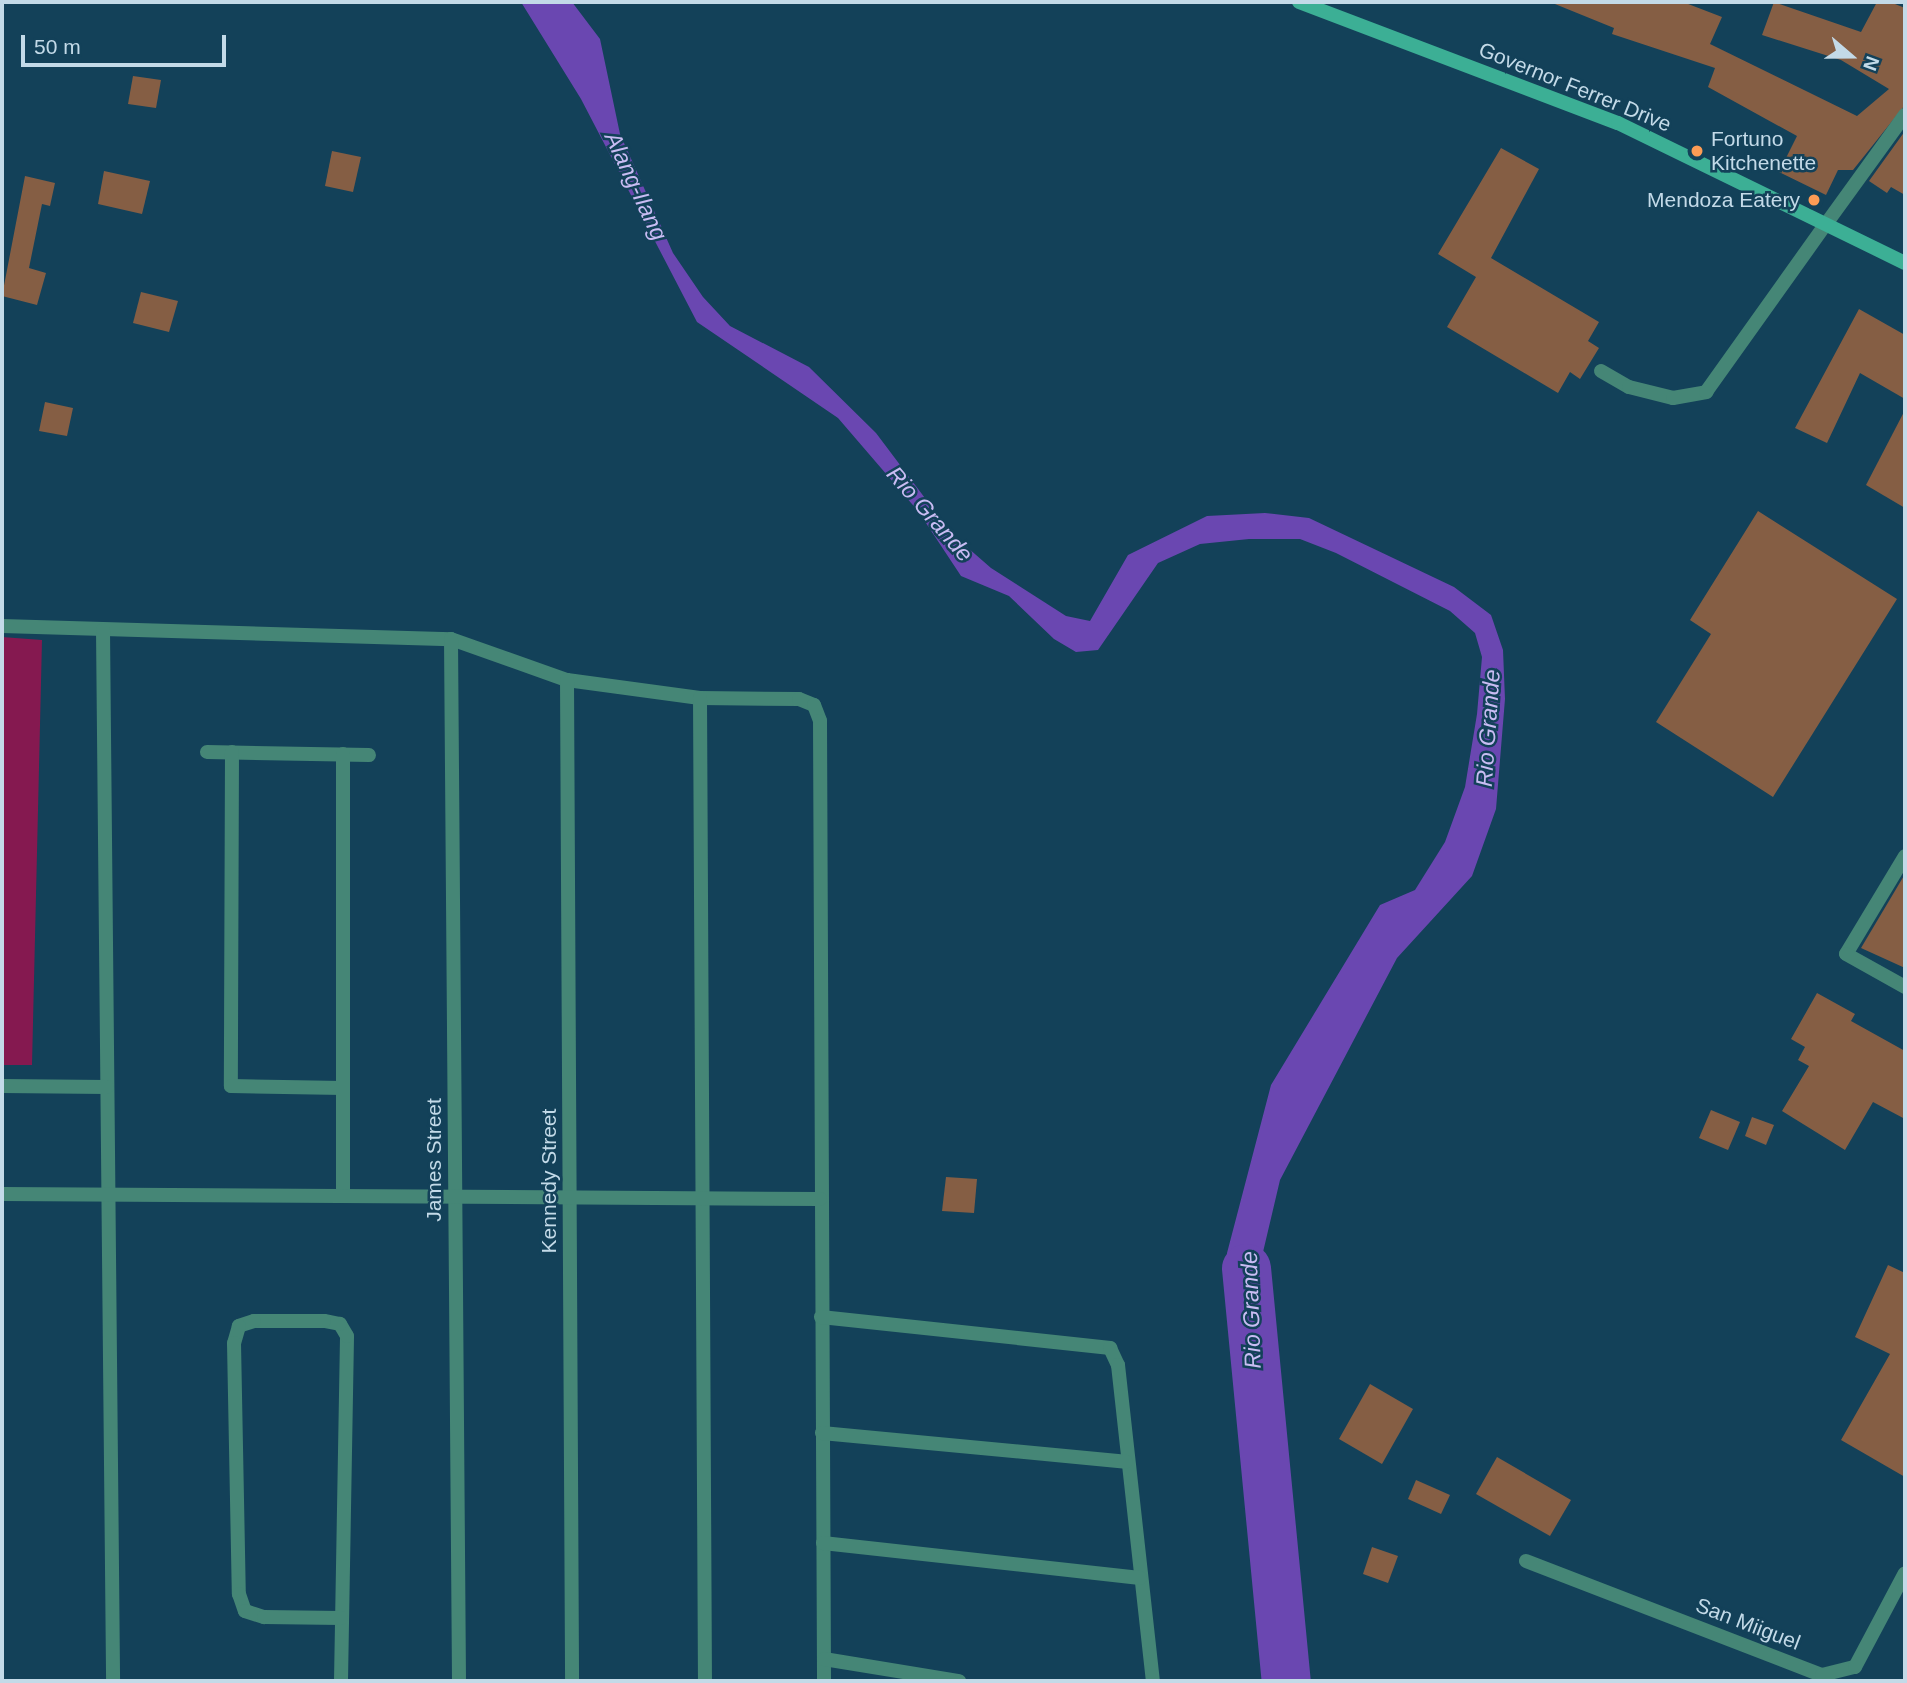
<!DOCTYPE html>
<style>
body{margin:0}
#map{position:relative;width:1907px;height:1683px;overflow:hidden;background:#134159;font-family:Helvetica,sans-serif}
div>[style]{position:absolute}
.green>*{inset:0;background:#851950}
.water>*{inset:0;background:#6a47b1}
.river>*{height:49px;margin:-24.5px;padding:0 24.5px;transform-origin:24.5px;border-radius:24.5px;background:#6a47b1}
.building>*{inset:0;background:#855e44}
.lane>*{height:14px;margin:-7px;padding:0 7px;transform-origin:7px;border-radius:7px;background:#458676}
.street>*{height:14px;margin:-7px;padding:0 7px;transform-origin:7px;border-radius:7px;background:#458676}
.secondary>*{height:14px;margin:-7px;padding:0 7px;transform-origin:7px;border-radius:7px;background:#3caf95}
.dots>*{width:19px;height:19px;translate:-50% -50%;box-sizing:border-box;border:4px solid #134159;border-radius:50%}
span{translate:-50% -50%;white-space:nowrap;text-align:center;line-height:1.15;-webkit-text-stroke:5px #134159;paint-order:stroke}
.street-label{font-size:21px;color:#c3dae8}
.poi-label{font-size:21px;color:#c3dae8}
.left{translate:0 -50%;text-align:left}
.right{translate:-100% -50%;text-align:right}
.water-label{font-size:23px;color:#c9bcf3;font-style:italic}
.frame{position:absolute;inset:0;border:4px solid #c3dae8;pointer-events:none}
.north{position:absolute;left:1816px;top:21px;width:70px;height:70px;-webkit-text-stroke:5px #134159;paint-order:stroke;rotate:110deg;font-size:19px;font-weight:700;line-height:28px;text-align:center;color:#c3dae8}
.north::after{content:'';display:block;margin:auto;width:24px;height:32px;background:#c3dae8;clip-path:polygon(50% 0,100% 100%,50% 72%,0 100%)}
.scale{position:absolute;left:21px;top:35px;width:205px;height:32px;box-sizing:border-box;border:4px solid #c3dae8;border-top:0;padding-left:9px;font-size:21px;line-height:24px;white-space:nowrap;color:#c3dae8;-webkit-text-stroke:5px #134159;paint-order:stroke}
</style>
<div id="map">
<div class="green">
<div style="clip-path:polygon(2px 637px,42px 640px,32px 1065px,2px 1065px)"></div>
</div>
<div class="water">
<div style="clip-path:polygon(521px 2px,572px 2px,600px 39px,620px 134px,673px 253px,703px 297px,730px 326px,809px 367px,876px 433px,952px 534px,991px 568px,1066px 616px,1090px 621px,1128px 555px,1207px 516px,1265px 513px,1309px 518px,1454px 587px,1491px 615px,1503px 650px,1505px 699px,1496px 809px,1472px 876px,1397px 958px,1280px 1180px,1259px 1269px,1268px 1336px,1231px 1334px,1227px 1253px,1271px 1085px,1380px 905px,1415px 890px,1445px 842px,1465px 787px,1477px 714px,1482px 657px,1475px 633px,1450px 611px,1336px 553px,1300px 539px,1249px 539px,1200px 544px,1158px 563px,1098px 650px,1076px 652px,1054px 639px,1009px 596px,961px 576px,918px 511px,838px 418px,697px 322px,581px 99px)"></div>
</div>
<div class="river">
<div style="left:1246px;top:1268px;width:415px;rotate:84.5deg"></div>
</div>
<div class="building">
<div style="clip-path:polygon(1550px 2px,1683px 2px,1722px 17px,1710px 44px,1857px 116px,1889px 89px,1841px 60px,1762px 35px,1774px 2px,1861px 32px,1877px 2px,1890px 2px,1905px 8px,1905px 105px,1853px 170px,1838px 170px,1826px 195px,1779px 172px,1797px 136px,1708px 87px,1715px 68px,1612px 34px,1614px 28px)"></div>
<div style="clip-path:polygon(133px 76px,161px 80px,156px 108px,128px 104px)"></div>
<div style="clip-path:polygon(1905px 131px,1905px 195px,1891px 187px,1887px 193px,1869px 181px)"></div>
<div style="clip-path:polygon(1501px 148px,1539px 169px,1491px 258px,1599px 322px,1588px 341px,1599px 348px,1580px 379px,1570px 372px,1558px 393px,1447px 327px,1476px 277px,1438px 254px)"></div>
<div style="clip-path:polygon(332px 151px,361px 157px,353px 192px,325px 186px)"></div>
<div style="clip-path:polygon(104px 171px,150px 181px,142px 214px,98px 204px)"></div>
<div style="clip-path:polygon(25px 176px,55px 183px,50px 206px,42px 204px,29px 268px,46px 273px,37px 305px,2px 296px)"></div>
<div style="clip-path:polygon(141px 292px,178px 301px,169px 332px,133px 323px)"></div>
<div style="clip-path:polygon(1859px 309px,1905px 335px,1905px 399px,1860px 373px,1827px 443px,1795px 428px)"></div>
<div style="clip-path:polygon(45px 402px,73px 408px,67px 436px,39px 431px)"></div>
<div style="clip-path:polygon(1905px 410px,1905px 508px,1866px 485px)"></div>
<div style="clip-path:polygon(1758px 511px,1897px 599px,1773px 797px,1656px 722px,1711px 634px,1690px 620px)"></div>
<div style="clip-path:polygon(1905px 874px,1905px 968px,1861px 948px)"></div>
<div style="clip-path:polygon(1817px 993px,1855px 1014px,1851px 1021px,1905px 1051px,1905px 1119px,1873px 1102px,1845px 1150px,1782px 1111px,1809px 1066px,1798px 1060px,1805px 1047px,1791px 1039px)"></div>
<div style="clip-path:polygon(1711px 1110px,1740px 1122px,1728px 1150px,1699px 1138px)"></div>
<div style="clip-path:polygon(1752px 1117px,1774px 1125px,1766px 1145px,1745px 1136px)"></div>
<div style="clip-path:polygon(946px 1177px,977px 1179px,974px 1213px,942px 1211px)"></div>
<div style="clip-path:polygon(1888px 1265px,1905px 1273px,1905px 1477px,1841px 1440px,1890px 1354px,1855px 1337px)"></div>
<div style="clip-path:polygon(1370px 1384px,1413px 1409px,1382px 1464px,1339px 1439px)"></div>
<div style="clip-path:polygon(1497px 1457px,1571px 1500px,1550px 1536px,1476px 1494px)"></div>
<div style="clip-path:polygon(1416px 1480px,1450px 1495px,1441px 1514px,1408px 1499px)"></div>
<div style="clip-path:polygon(1372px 1547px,1398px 1556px,1388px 1583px,1363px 1574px)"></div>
</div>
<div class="lane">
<div style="left:1601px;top:371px;width:32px;rotate:30deg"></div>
<div style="left:1629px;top:387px;width:45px;rotate:14deg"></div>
<div style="left:1673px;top:398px;width:34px;rotate:-10deg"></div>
<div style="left:1706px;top:392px;width:206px;rotate:-54.5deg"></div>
</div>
<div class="street">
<div style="left:1826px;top:224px;width:135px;rotate:-54.1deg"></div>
<div style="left:2px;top:626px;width:449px;rotate:1.7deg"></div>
<div style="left:451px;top:639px;width:123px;rotate:19.5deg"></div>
<div style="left:567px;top:680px;width:134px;rotate:7.7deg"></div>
<div style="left:700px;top:698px;width:99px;rotate:0.6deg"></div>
<div style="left:799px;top:699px;width:16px;rotate:22deg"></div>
<div style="left:814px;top:705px;width:17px;rotate:69deg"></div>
<div style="left:820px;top:721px;width:960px;rotate:89.76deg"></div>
<div style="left:103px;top:630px;width:1051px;rotate:89.45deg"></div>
<div style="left:451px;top:639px;width:1042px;rotate:89.56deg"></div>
<div style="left:567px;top:680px;width:1001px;rotate:89.71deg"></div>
<div style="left:700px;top:698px;width:983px;rotate:89.71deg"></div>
<div style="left:207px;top:752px;width:162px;rotate:1.1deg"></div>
<div style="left:232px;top:752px;width:334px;rotate:90.2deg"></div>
<div style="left:231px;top:1086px;width:112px;rotate:1deg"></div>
<div style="left:343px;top:754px;width:442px;rotate:90deg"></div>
<div style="left:1905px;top:856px;width:114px;rotate:121deg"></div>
<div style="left:1846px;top:954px;width:68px;rotate:29.2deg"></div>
<div style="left:2px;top:1086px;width:105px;rotate:0.5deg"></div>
<div style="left:2px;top:1194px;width:818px;rotate:0.35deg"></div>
<div style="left:821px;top:1317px;width:291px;rotate:6.1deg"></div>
<div style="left:1110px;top:1348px;width:19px;rotate:65deg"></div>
<div style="left:1118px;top:1365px;width:318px;rotate:83.7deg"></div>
<div style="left:822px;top:1433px;width:305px;rotate:5.4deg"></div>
<div style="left:823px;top:1543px;width:319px;rotate:6.3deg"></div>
<div style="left:1526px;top:1561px;width:317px;rotate:21.1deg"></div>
<div style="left:1822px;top:1675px;width:34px;rotate:-14deg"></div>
<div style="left:1855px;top:1667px;width:106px;rotate:-62deg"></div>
<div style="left:824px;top:1659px;width:137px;rotate:9.3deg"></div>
<div style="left:341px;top:1681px;width:345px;rotate:-89deg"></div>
<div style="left:347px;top:1336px;width:14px;rotate:-120deg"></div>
<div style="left:340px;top:1324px;width:16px;rotate:-169deg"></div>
<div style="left:324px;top:1321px;width:70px;rotate:180deg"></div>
<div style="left:254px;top:1321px;width:16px;rotate:162deg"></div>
<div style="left:239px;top:1326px;width:18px;rotate:106deg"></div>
<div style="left:234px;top:1343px;width:251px;rotate:88.9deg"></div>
<div style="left:239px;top:1594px;width:18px;rotate:71deg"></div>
<div style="left:245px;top:1611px;width:20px;rotate:18deg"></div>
<div style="left:264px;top:1617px;width:77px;rotate:0.7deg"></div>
</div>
<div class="secondary">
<div style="left:1299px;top:2px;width:341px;rotate:20.8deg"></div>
<div style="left:1618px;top:123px;width:319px;rotate:26deg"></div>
</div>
<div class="dots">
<div style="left:1697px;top:151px;background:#fd9c55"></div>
<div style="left:1814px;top:200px;background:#fd9c55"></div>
</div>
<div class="street-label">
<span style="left:1575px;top:87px;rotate:22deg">Governor Ferrer Drive</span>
<span style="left:434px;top:1160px;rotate:-90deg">James Street</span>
<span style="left:549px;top:1181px;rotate:-90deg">Kennedy Street</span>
<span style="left:1748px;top:1624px;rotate:21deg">San Miiguel</span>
</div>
<div class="poi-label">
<span class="left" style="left:1711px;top:151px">Fortuno<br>Kitchenette</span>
<span class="right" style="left:1800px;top:200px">Mendoza Eatery</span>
</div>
<div class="water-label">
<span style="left:636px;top:186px;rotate:65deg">Alang-Ilang</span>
<span style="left:930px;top:514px;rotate:49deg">Rio Grande</span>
<span style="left:1488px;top:728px;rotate:-86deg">Rio Grande</span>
<span style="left:1251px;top:1310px;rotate:-92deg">Rio Grande</span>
</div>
<div class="frame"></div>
<div class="north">N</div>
<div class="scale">50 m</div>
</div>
